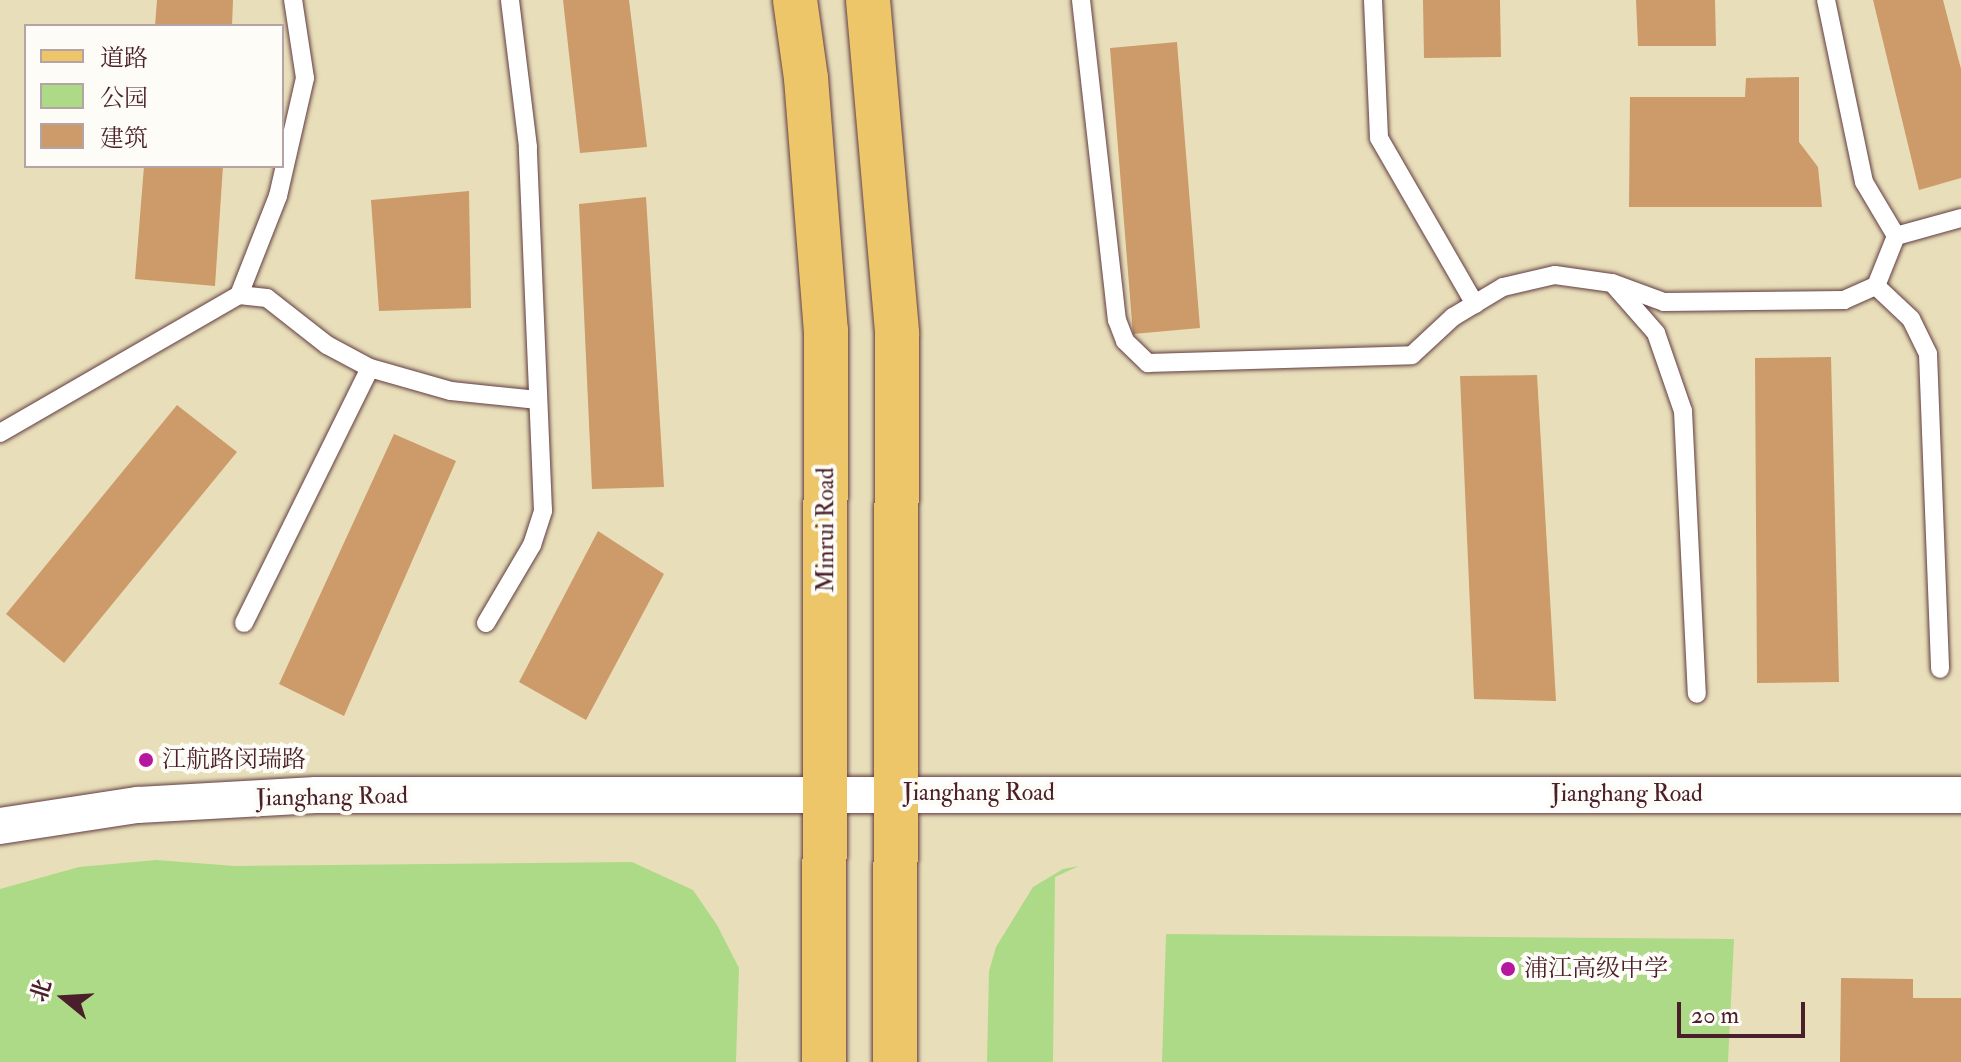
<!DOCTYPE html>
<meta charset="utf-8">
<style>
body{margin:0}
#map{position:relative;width:1961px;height:1062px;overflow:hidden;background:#e8dfba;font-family:"IM FELL Double Pica","Noto Serif SC",serif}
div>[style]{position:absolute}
.green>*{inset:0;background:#adda86}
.building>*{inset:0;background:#cd9a69}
.roads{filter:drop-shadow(0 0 2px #623c40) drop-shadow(0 0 2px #623c40)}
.service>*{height:18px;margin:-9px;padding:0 9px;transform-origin:9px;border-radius:9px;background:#fff}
.minor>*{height:36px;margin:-18px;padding:0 18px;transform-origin:18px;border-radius:18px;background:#fff}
.primary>*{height:44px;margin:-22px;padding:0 22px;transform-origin:22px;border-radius:22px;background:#ecc669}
.dots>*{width:22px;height:22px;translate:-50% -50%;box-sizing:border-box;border:4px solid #fdfcf7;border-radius:50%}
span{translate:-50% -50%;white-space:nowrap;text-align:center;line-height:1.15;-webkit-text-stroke:8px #fdfcf7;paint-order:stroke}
.street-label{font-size:24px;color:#4a1f2b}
.poi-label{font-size:24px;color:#4a1f2b}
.left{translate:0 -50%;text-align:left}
.legend{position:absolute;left:24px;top:24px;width:260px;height:144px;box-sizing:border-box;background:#fdfcf7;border:2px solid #b5a4a5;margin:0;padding:10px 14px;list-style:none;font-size:24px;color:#4a1f2b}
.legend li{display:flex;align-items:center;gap:16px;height:40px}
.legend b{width:40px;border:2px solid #b5a4a5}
.north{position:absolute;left:24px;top:958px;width:80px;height:80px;-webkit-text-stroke:6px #fdfcf7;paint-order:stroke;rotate:288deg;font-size:22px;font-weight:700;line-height:32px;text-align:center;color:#4a1f2b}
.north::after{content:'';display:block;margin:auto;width:28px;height:36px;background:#4a1f2b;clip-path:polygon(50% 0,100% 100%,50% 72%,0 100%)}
.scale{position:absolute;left:1677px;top:1002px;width:128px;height:36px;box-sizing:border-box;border:4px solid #4a1f2b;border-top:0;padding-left:10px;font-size:24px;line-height:28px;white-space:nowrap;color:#4a1f2b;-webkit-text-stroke:6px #fdfcf7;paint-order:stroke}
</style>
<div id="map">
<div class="green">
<div style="clip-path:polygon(156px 860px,235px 866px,632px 862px,693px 890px,717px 925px,739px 968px,736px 1062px,0 1062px,0 889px,79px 867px)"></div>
<div style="clip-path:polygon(1079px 866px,1055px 877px,1053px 1062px,987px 1062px,989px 971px,996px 947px,1033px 887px,1063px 869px)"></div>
<div style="clip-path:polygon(1166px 934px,1734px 939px,1728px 1062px,1162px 1062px)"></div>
</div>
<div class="building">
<div style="clip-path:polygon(157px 0,233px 0,232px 26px,155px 26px)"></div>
<div style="clip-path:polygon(563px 0,629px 0,647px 147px,580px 153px)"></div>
<div style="clip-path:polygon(1423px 0,1500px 0,1501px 57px,1424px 58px)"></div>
<div style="clip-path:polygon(1636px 0,1715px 0,1716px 46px,1638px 46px)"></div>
<div style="clip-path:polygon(1873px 0,1943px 0,1961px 69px,1961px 178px,1919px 190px)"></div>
<div style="clip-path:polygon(1177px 42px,1200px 328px,1133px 334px,1110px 48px)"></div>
<div style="clip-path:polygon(1799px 77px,1799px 142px,1818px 167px,1822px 207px,1629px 207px,1630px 97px,1745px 97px,1746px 78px)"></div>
<div style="clip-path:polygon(144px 166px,223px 166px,215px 286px,135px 279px)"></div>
<div style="clip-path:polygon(469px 191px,471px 308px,379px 311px,371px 200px)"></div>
<div style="clip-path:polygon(646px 197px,664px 487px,592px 489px,579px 204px)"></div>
<div style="clip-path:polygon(1831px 357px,1839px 682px,1757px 683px,1755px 358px)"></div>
<div style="clip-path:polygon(1537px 375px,1556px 701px,1474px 699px,1460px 376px)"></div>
<div style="clip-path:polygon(177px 405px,237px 452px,64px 663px,6px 614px)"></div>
<div style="clip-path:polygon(394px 434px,456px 461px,344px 716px,279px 684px)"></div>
<div style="clip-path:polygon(598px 531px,664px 574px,586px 720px,519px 682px)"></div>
<div style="clip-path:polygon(1841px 978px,1913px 979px,1913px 998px,1961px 998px,1961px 1062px,1840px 1062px)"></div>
</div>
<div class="roads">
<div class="service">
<div style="left:1081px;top:0;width:322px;rotate:83.6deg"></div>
<div style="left:1117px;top:320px;width:22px;rotate:69deg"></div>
<div style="left:1125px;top:341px;width:32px;rotate:44deg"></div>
<div style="left:1148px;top:363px;width:264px;rotate:-1.7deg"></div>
<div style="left:1412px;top:355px;width:56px;rotate:-42.8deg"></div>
<div style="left:1453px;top:317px;width:58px;rotate:-31deg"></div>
<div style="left:1503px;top:287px;width:53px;rotate:-13deg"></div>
<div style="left:1555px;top:275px;width:58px;rotate:8deg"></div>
<div style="left:1612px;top:283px;width:55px;rotate:20.1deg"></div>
<div style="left:1664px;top:302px;width:180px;rotate:-0.6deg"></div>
<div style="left:1844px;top:300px;width:35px;rotate:-24deg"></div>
<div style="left:1876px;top:286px;width:54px;rotate:-68.2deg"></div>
<div style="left:1373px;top:0;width:138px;rotate:87.5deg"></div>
<div style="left:1379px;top:138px;width:192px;rotate:60deg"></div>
<div style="left:1826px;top:0;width:186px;rotate:78.2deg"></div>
<div style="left:1864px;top:182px;width:63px;rotate:59.3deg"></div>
<div style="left:1896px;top:236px;width:67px;rotate:-15.5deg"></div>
<div style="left:1614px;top:285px;width:64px;rotate:48.8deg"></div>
<div style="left:1656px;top:333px;width:83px;rotate:70.9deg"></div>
<div style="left:1683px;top:411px;width:283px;rotate:87.2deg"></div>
<div style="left:1876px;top:286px;width:48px;rotate:43.3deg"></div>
<div style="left:1911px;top:319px;width:39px;rotate:64deg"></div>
<div style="left:1928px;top:354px;width:315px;rotate:87.8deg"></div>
<div style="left:239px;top:295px;width:28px;rotate:6deg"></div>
<div style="left:267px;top:298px;width:76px;rotate:38.1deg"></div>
<div style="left:327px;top:345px;width:49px;rotate:28.1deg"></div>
<div style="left:370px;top:368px;width:84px;rotate:15.9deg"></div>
<div style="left:451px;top:391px;width:87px;rotate:5.9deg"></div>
<div style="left:0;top:433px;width:276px;rotate:-30deg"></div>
<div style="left:239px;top:295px;width:106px;rotate:-68.5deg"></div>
<div style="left:278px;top:196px;width:121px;rotate:-77.1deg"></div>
<div style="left:305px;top:78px;width:79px;rotate:-98.7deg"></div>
<div style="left:244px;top:623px;width:284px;rotate:-63.7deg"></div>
<div style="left:486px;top:623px;width:91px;rotate:-59.5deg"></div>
<div style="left:532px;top:545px;width:36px;rotate:-72deg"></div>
<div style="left:543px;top:511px;width:364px;rotate:-92.4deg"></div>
<div style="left:528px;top:147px;width:148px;rotate:-97deg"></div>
</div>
<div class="minor">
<div style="left:0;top:826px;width:140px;rotate:-8.7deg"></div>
<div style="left:138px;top:805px;width:178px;rotate:-3.2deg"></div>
<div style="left:316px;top:795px;width:1645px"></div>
</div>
<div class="primary">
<div style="left:795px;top:0;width:79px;rotate:82deg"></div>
<div style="left:806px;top:78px;width:253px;rotate:85.5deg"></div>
<div style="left:826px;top:330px;width:732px;rotate:90.16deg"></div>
<div style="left:868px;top:0;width:334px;rotate:85deg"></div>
<div style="left:897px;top:333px;width:729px;rotate:90.16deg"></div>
</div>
</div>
<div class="dots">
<div style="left:146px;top:760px;background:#b5179e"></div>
<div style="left:1508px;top:969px;background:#b5179e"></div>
</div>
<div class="street-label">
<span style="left:826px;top:530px;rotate:-90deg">Minrui Road</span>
<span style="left:979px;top:793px">Jianghang Road</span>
<span style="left:1627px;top:794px">Jianghang Road</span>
<span style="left:332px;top:797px;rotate:-1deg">Jianghang Road</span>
</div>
<div class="poi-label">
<span class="left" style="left:162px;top:760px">江航路闵瑞路</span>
<span class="left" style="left:1524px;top:969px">浦江高级中学</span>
</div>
<ul class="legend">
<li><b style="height:10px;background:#ecc669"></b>道路</li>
<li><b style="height:22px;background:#adda86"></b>公园</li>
<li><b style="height:22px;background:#cd9a69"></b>建筑</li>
</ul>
<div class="north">北</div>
<div class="scale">20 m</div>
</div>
